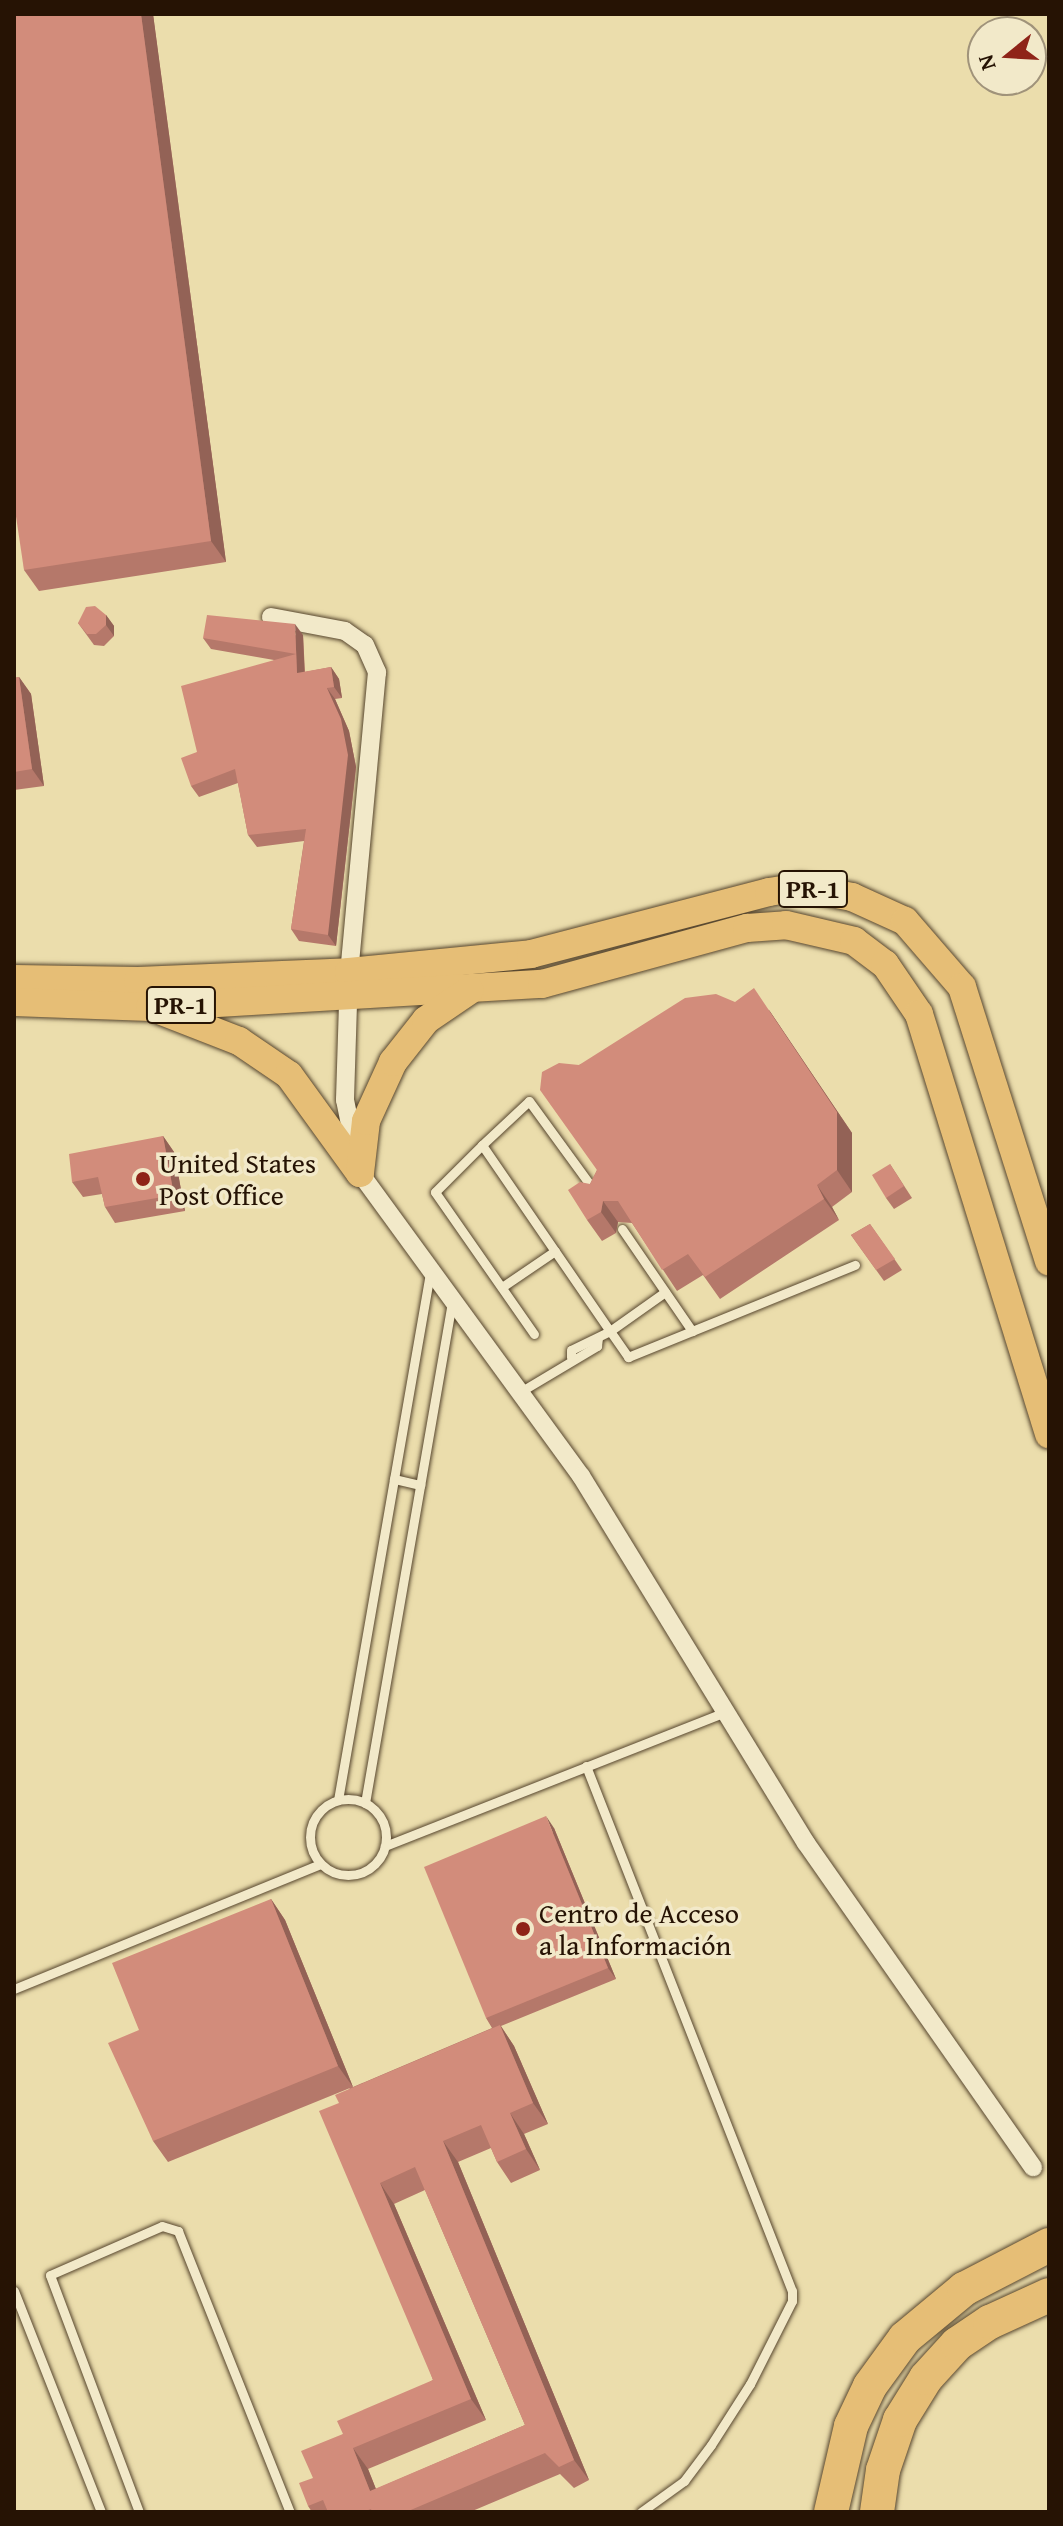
<!DOCTYPE html>
<meta charset="utf-8">
<style>
body{margin:0}
#map{position:relative;width:1063px;height:2526px;overflow:hidden;background:#ebddac;font-family:"Gentium Book Plus",serif}
div>[style]{position:absolute}
.roads{filter:drop-shadow(0 0 2px #57462e) drop-shadow(0 0 2px #57462e)}
.lane>*{height:9px;margin:-4.5px;padding:0 4.5px;transform-origin:4.5px;border-radius:4.5px;background:#f2e9c9}
.lane>.ring{margin:-4.5px;padding:0;box-sizing:content-box;background:none;border:9px solid #f2e9c9;border-radius:50%}
.street>*{height:18px;margin:-9px;padding:0 9px;transform-origin:9px;border-radius:9px;background:#f2e9c9}
.primary>*{height:28px;margin:-14px;padding:0 14px;transform-origin:14px;border-radius:14px;background:#e6be76}
.highway>*{height:34px;margin:-17px;padding:0 17px;transform-origin:17px;border-radius:17px;background:#e6be76}
.wall>*{inset:0;background:#b5786a}
.shaded-wall>*{inset:0;background:#936256}
.building>*{inset:0;background:#d28c7b}
.dots>*{width:22px;height:22px;translate:-50% -50%;box-sizing:border-box;border:4px solid #f2e9c9;border-radius:50%}
span{translate:-50% -50%;white-space:nowrap;text-align:center;line-height:1.15;-webkit-text-stroke:7px #f2e9c9;paint-order:stroke}
.shield-label span{padding:2px 6px;background:#f2e9c9;border:2px solid;border-radius:6px;-webkit-text-stroke-width:0}
.shield-label{font-size:26px;color:#261304;font-weight:700}
.poi-label{font-size:28px;color:#261304}
.left{translate:0 -50%;text-align:left}
.frame{position:absolute;inset:0;border:16px solid #261304;pointer-events:none}
.north{position:absolute;left:967px;top:16px;width:80px;height:80px;box-sizing:border-box;background:#f2e9c9;border:2px solid #a0937a;border-radius:50%;rotate:252deg;font-size:22px;font-weight:700;line-height:32px;text-align:center;color:#261304}
.north::after{content:'';display:block;margin:auto;width:28px;height:36px;background:#8f2418;clip-path:polygon(50% 0,100% 100%,50% 72%,0 100%)}
</style>
<div id="map">
<div class="roads">
<div class="lane">
<div style="left:482px;top:1145px;width:64px;rotate:-43.1deg"></div>
<div style="left:529px;top:1101px;width:114px;rotate:53.9deg"></div>
<div style="left:622px;top:1229px;width:124px;rotate:55.5deg"></div>
<div style="left:502px;top:1287px;width:64px;rotate:-34.2deg"></div>
<div style="left:665px;top:1292px;width:67px;rotate:144.7deg"></div>
<div style="left:610px;top:1331px;width:32px;rotate:55deg"></div>
<div style="left:628px;top:1357px;width:245px;rotate:-22.1deg"></div>
<div style="left:534px;top:1334px;width:173px;rotate:-124.9deg"></div>
<div style="left:435px;top:1192px;width:66px;rotate:-45deg"></div>
<div style="left:482px;top:1145px;width:226px;rotate:55.5deg"></div>
<div style="left:610px;top:1331px;width:43px;rotate:154deg"></div>
<div style="left:571px;top:1350px;width:7px;rotate:90deg"></div>
<div style="left:520px;top:1392px;width:90px;rotate:-30.9deg"></div>
<div style="left:597px;top:1346px;width:8px;rotate:-83deg"></div>
<div style="left:394px;top:1479px;width:27px;rotate:13deg"></div>
<div style="left:586px;top:1766px;width:564px;rotate:68.58deg"></div>
<div style="left:792px;top:2291px;width:10px;rotate:90deg"></div>
<div style="left:792px;top:2301px;width:93px;rotate:116.8deg"></div>
<div style="left:750px;top:2384px;width:72px;rotate:122.6deg"></div>
<div style="left:711px;top:2445px;width:45px;rotate:126.9deg"></div>
<div style="left:684px;top:2481px;width:53px;rotate:144.2deg"></div>
<div class="ring" style="left:310px;top:1799px;width:67px;height:67px"></div>
<div style="left:338px;top:1800px;width:535px;rotate:-80.1deg"></div>
<div style="left:365px;top:1803px;width:508px;rotate:-80.15deg"></div>
<div style="left:385px;top:1846px;width:368px;rotate:-21.5deg"></div>
<div style="left:14px;top:1989px;width:331px;rotate:-22.2deg"></div>
<div style="left:14px;top:2291px;width:238px;rotate:68.5deg"></div>
<div style="left:139px;top:2512px;width:253px;rotate:-110.6deg"></div>
<div style="left:50px;top:2275px;width:122px;rotate:-23.6deg"></div>
<div style="left:162px;top:2226px;width:17px;rotate:17deg"></div>
<div style="left:178px;top:2231px;width:302px;rotate:68.3deg"></div>
</div>
<div class="street">
<div style="left:271px;top:617px;width:75px;rotate:10.7deg"></div>
<div style="left:345px;top:631px;width:24px;rotate:35deg"></div>
<div style="left:365px;top:645px;width:30px;rotate:66deg"></div>
<div style="left:377px;top:672px;width:301px;rotate:95.3deg"></div>
<div style="left:349px;top:972px;width:128px;rotate:91.8deg"></div>
<div style="left:345px;top:1100px;width:75px;rotate:78.4deg"></div>
<div style="left:360px;top:1173px;width:375px;rotate:53.9deg"></div>
<div style="left:581px;top:1476px;width:430px;rotate:58.5deg"></div>
<div style="left:806px;top:1843px;width:396px;rotate:55deg"></div>
</div>
<div class="primary">
<div style="left:14px;top:979px;width:124px;rotate:0.9deg"></div>
<div style="left:138px;top:981px;width:211px;rotate:-2.4deg"></div>
<div style="left:349px;top:972px;width:183px;rotate:-5.6deg"></div>
<div style="left:531px;top:954px;width:246px;rotate:-14.6deg"></div>
<div style="left:769px;top:892px;width:32px;rotate:-9deg"></div>
<div style="left:801px;top:887px;width:52px;rotate:11.1deg"></div>
<div style="left:852px;top:897px;width:58px;rotate:24.4deg"></div>
<div style="left:905px;top:921px;width:87px;rotate:49.2deg"></div>
<div style="left:962px;top:987px;width:288px;rotate:72.4deg"></div>
<div style="left:14px;top:1002px;width:136px;rotate:2.1deg"></div>
<div style="left:150px;top:1007px;width:393px;rotate:-3.4deg"></div>
<div style="left:542px;top:984px;width:213px;rotate:-15.3deg"></div>
<div style="left:747px;top:928px;width:39px;rotate:-4deg"></div>
<div style="left:786px;top:925px;width:70px;rotate:13.2deg"></div>
<div style="left:854px;top:941px;width:39px;rotate:37deg"></div>
<div style="left:885px;top:964px;width:60px;rotate:55.8deg"></div>
<div style="left:919px;top:1014px;width:440px;rotate:72.8deg"></div>
<div style="left:159px;top:1010px;width:86px;rotate:21.2deg"></div>
<div style="left:239px;top:1041px;width:60px;rotate:34.2deg"></div>
<div style="left:289px;top:1075px;width:121px;rotate:54.1deg"></div>
<div style="left:360px;top:1173px;width:52px;rotate:-83.4deg"></div>
<div style="left:366px;top:1121px;width:65px;rotate:-65.4deg"></div>
<div style="left:393px;top:1062px;width:53px;rotate:-51.8deg"></div>
<div style="left:426px;top:1020px;width:53px;rotate:-34.3deg"></div>
</div>
<div class="highway">
<div style="left:831px;top:2512px;width:88px;rotate:-76.9deg"></div>
<div style="left:851px;top:2426px;width:44px;rotate:-64.6deg"></div>
<div style="left:870px;top:2386px;width:59px;rotate:-53.9deg"></div>
<div style="left:905px;top:2338px;width:77px;rotate:-39.7deg"></div>
<div style="left:964px;top:2289px;width:96px;rotate:-27.4deg"></div>
<div style="left:877px;top:2512px;width:42px;rotate:-81.9deg"></div>
<div style="left:883px;top:2470px;width:53px;rotate:-71.2deg"></div>
<div style="left:900px;top:2420px;width:49px;rotate:-58.2deg"></div>
<div style="left:926px;top:2378px;width:46px;rotate:-47.6deg"></div>
<div style="left:957px;top:2344px;width:40px;rotate:-34deg"></div>
<div style="left:990px;top:2322px;width:65px;rotate:-24.6deg"></div>
</div>
</div>
<div class="wall">
<div style="clip-path:polygon(14px 14px,153px 14px,226px 562px,39px 591px,24px 570px)"></div>
<div style="clip-path:polygon(106px 615px,114px 626px,114px 636px,104px 646px,94px 645px,78px 623px)"></div>
<div style="clip-path:polygon(303px 635px,305px 672px,331px 667px,339px 679px,342px 698px,335px 699px,349px 731px,356px 767px,336px 946px,299px 941px,291px 929px,304px 841px,257px 847px,248px 835px,238px 783px,199px 797px,191px 786px,197px 752px,274px 660px,211px 649px,203px 638px)"></div>
<div style="clip-path:polygon(19px 677px,31px 694px,44px 786px,14px 790px,14px 678px)"></div>
<div style="clip-path:polygon(735px 1002px,769px 1010px,852px 1133px,852px 1192px,832px 1207px,839px 1220px,720px 1299px,703px 1275px,677px 1291px,632px 1223px,618px 1222px,616px 1233px,602px 1241px,587px 1220px,590px 1184px,597px 1170px,579px 1065px)"></div>
<div style="clip-path:polygon(163px 1136px,174px 1152px,185px 1211px,115px 1223px,105px 1207px,102px 1194px,83px 1197px,72px 1182px)"></div>
<div style="clip-path:polygon(890px 1164px,912px 1198px,894px 1209px,886px 1198px)"></div>
<div style="clip-path:polygon(870px 1224px,902px 1270px,884px 1281px,851px 1235px)"></div>
<div style="clip-path:polygon(evenodd,554px 1828px,616px 1979px,501px 2026px,514px 2046px,548px 2124px,524px 2134px,540px 2170px,511px 2183px,497px 2162px,491px 2148px,458px 2162px,589px 2480px,574px 2488px,560px 2474px,470px 2512px,312px 2512px,308px 2506px,313px 2478px,343px 2434px,433px 2380px,339px 2103px,350px 2088px,168px 2162px,153px 2141px,139px 2030px,271px 1899px,285px 1920px,353px 2087px,492px 2028px,486px 2018px,554px 1828px,425px 2190px,525px 2425px,376px 2489px,368px 2469px,486px 2420px,394px 2204px,425px 2190px)"></div>
</div>
<div class="shaded-wall">
<div style="clip-path:polygon(141px 14px,153px 14px,226px 562px,211px 541px)"></div>
<div style="clip-path:polygon(106px 615px,114px 626px,114px 636px,106px 625px)"></div>
<div style="clip-path:polygon(295px 624px,303px 635px,305px 685px,297px 673px)"></div>
<div style="clip-path:polygon(331px 667px,339px 679px,342px 698px,334px 687px)"></div>
<div style="clip-path:polygon(19px 677px,31px 694px,44px 786px,32px 769px)"></div>
<div style="clip-path:polygon(327px 688px,335px 699px,349px 731px,356px 767px,336px 946px,328px 935px)"></div>
<div style="clip-path:polygon(769px 1010px,852px 1133px,852px 1192px,837px 1170px)"></div>
<div style="clip-path:polygon(163px 1136px,174px 1152px,185px 1211px,174px 1195px)"></div>
<div style="clip-path:polygon(817px 1185px,832px 1207px,839px 1220px,824px 1199px)"></div>
<div style="clip-path:polygon(603px 1201px,618px 1222px,616px 1233px,601px 1212px)"></div>
<div style="clip-path:polygon(546px 1816px,554px 1828px,616px 1979px,608px 1968px)"></div>
<div style="clip-path:polygon(271px 1899px,285px 1920px,353px 2087px,338px 2066px)"></div>
<div style="clip-path:polygon(500px 2025px,514px 2046px,548px 2124px,533px 2103px)"></div>
<div style="clip-path:polygon(510px 2113px,524px 2134px,540px 2170px,526px 2149px)"></div>
<div style="clip-path:polygon(443px 2141px,458px 2162px,589px 2480px,574px 2460px)"></div>
<div style="clip-path:polygon(380px 2183px,394px 2204px,486px 2420px,471px 2399px)"></div>
<div style="clip-path:polygon(353px 2448px,368px 2469px,385px 2512px,370px 2491px)"></div>
</div>
<div class="building">
<div style="clip-path:polygon(14px 14px,141px 14px,211px 541px,24px 570px,14px 503px)"></div>
<div style="clip-path:polygon(95px 606px,106px 615px,106px 625px,96px 634px,87px 634px,78px 623px,86px 607px)"></div>
<div style="clip-path:polygon(207px 615px,295px 624px,297px 673px,331px 667px,334px 687px,327px 688px,341px 719px,348px 755px,328px 935px,291px 929px,306px 829px,248px 835px,235px 769px,191px 786px,181px 758px,197px 752px,181px 686px,296px 654px,203px 638px)"></div>
<div style="clip-path:polygon(19px 677px,32px 769px,14px 772px,14px 678px)"></div>
<div style="clip-path:polygon(754px 988px,837px 1112px,837px 1170px,817px 1185px,824px 1199px,705px 1277px,688px 1254px,662px 1270px,618px 1201px,603px 1201px,601px 1212px,587px 1220px,568px 1190px,580px 1182px,590px 1184px,597px 1170px,540px 1090px,542px 1072px,559px 1063px,579px 1065px,685px 998px,716px 994px,735px 1002px)"></div>
<div style="clip-path:polygon(163px 1136px,174px 1195px,105px 1207px,98px 1177px,72px 1182px,69px 1154px)"></div>
<div style="clip-path:polygon(890px 1164px,904px 1186px,886px 1198px,872px 1175px)"></div>
<div style="clip-path:polygon(870px 1224px,895px 1259px,876px 1270px,851px 1235px)"></div>
<div style="clip-path:polygon(546px 1816px,608px 1968px,486px 2018px,424px 1867px)"></div>
<div style="clip-path:polygon(271px 1899px,338px 2066px,153px 2141px,108px 2043px,139px 2030px,112px 1963px)"></div>
<div style="clip-path:polygon(evenodd,500px 2025px,533px 2103px,510px 2113px,526px 2149px,497px 2162px,481px 2125px,443px 2141px,574px 2460px,559px 2467px,545px 2453px,406px 2512px,372px 2512px,371px 2509px,363px 2512px,328px 2512px,323px 2500px,308px 2506px,299px 2483px,313px 2478px,301px 2451px,343px 2434px,337px 2421px,433px 2380px,319px 2111px,339px 2103px,335px 2095px,500px 2025px,415px 2167px,525px 2425px,370px 2491px,353px 2448px,471px 2399px,380px 2183px,415px 2167px)"></div>
</div>
<div class="dots">
<div style="left:143px;top:1179px;background:#8f2418"></div>
<div style="left:523px;top:1929px;background:#8f2418"></div>
</div>
<div class="shield-label">
<span style="left:813px;top:889px">PR-1</span>
<span style="left:181px;top:1005px">PR-1</span>
</div>
<div class="poi-label">
<span class="left" style="left:159px;top:1179px">United States<br>Post Office</span>
<span class="left" style="left:539px;top:1929px">Centro de Acceso<br>a la Información</span>
</div>
<div class="frame"></div>
<div class="north">N</div>
</div>
